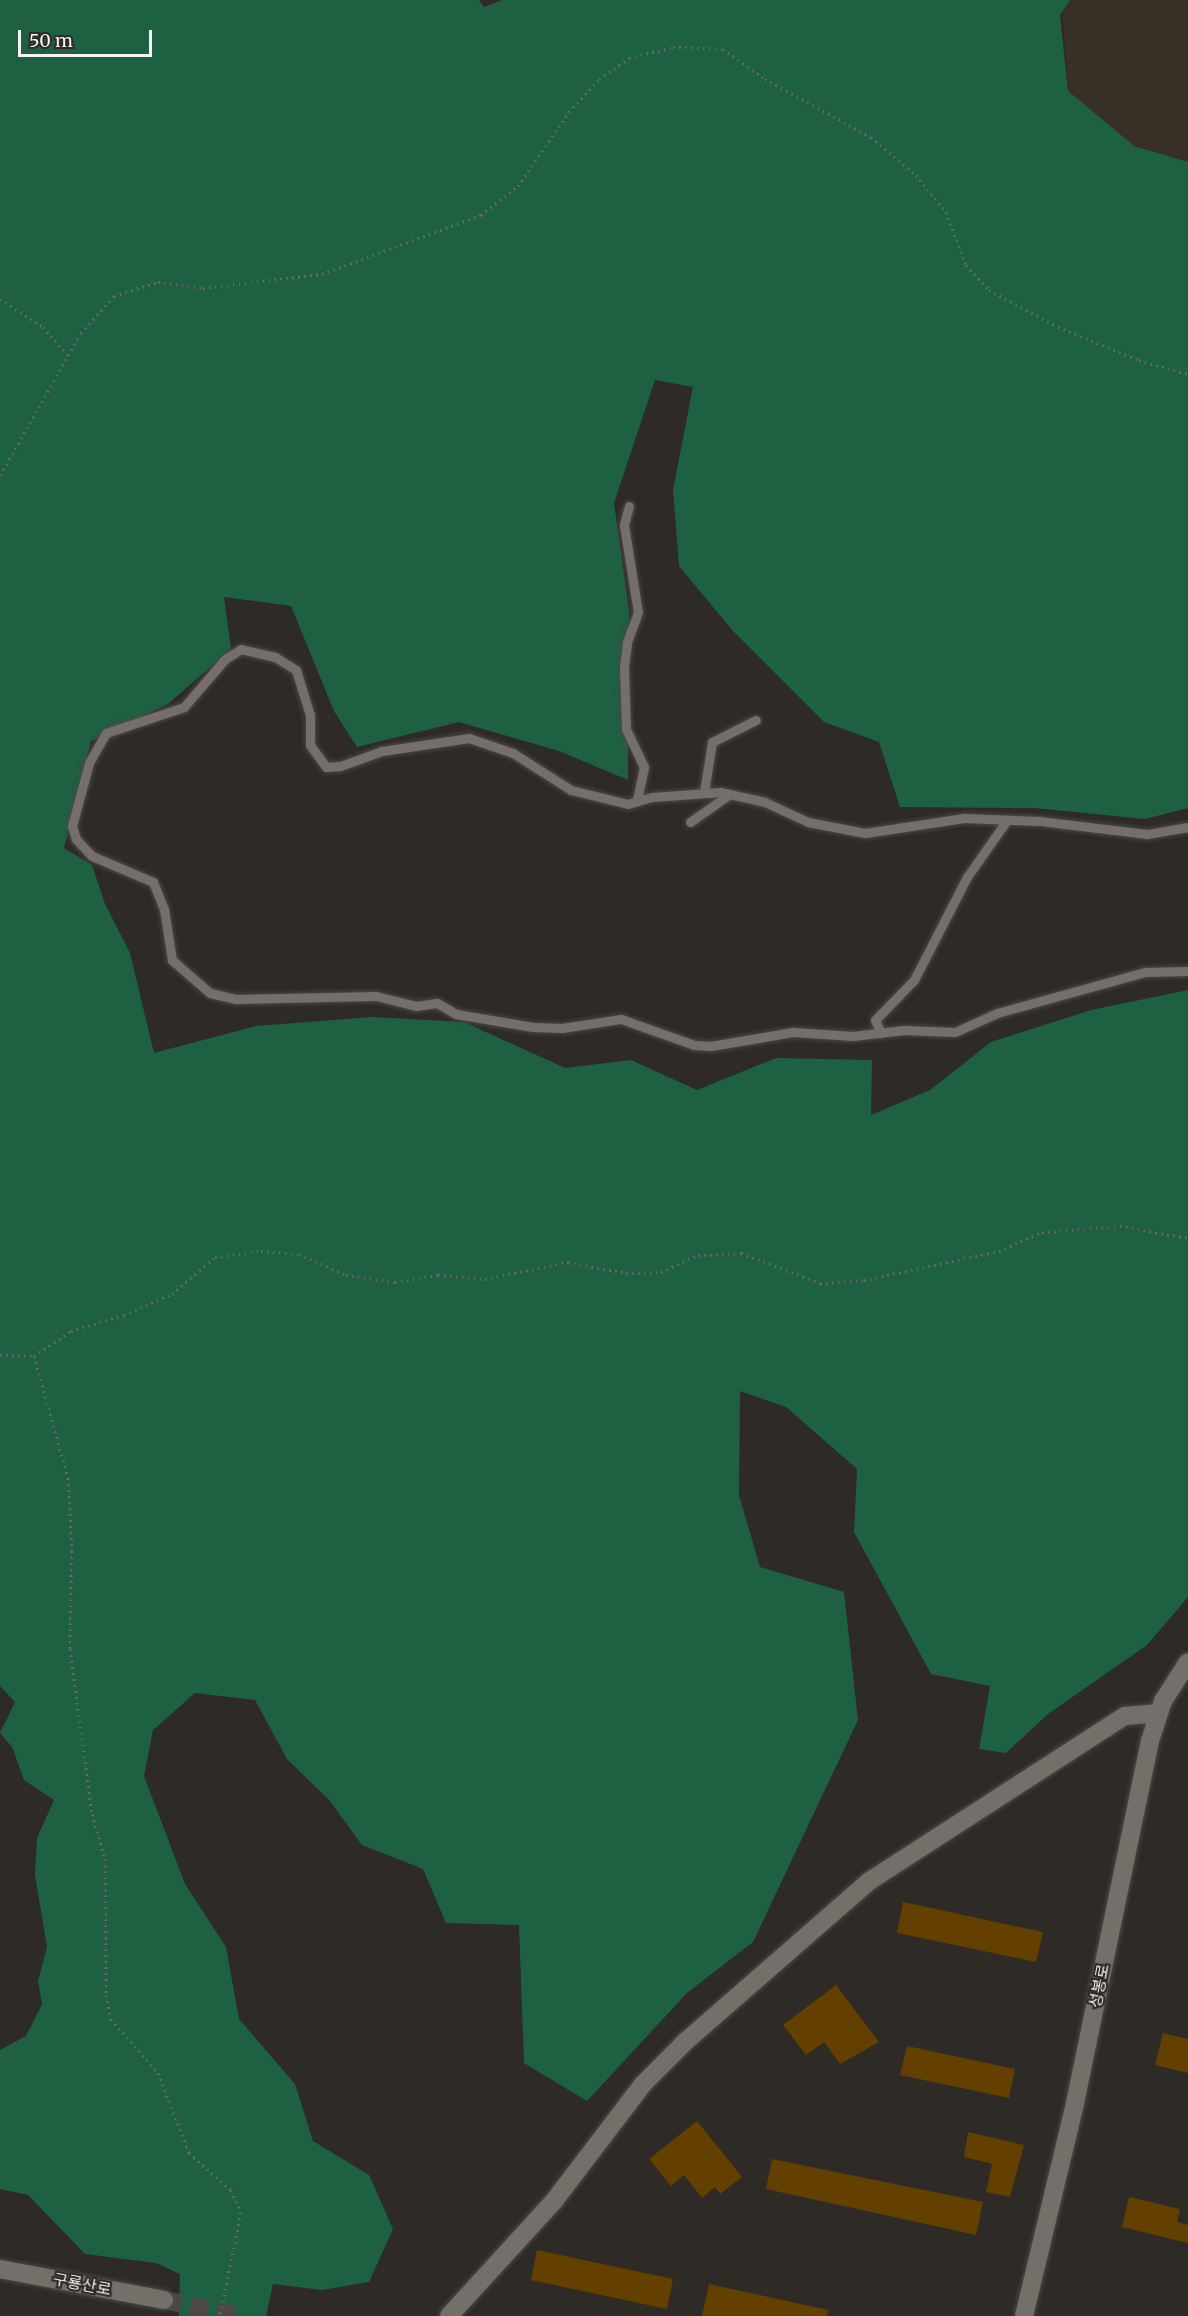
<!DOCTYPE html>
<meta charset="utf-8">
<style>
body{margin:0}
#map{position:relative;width:1188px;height:2316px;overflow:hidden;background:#2e2a25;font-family:Merriweather,"Noto Sans KR",serif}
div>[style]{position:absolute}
.built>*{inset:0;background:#383026}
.forest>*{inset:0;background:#1d6142}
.building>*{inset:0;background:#634000}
.secondary-tunnel>*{height:18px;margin-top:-9px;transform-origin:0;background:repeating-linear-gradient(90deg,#4c4843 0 18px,transparent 0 27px)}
.path>*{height:3px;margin-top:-1.5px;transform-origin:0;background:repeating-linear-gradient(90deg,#6b6863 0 1.5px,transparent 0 6px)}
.roads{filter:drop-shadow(0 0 2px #4c4944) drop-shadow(0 0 2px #4c4944)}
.lane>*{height:9px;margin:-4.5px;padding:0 4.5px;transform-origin:4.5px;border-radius:4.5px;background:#746f69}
.street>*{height:18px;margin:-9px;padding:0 9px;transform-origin:9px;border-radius:9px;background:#746f69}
.secondary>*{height:18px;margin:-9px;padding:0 9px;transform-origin:9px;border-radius:9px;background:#746f69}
span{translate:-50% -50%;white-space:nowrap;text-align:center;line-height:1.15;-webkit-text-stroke:4.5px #2e2a25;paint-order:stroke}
.street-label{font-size:16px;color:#f6f4f0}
.scale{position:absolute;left:18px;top:30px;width:134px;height:27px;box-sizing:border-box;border:3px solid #f6f4f0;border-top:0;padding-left:8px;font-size:18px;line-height:21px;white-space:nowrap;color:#f6f4f0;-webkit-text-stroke:4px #2e2a25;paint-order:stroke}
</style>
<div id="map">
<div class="built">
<div style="clip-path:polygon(1062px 0,1188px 0,1188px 205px,1068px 91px)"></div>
</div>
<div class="forest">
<div style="clip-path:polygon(0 0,479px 0,484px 7px,502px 0,1070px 0,1060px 15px,1068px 91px,1134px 146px,1188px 162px,1188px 808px,1145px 819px,1034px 808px,900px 807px,879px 742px,824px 722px,733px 631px,679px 566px,673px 490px,693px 387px,655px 380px,614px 503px,629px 610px,628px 780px,559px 751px,459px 722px,357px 747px,334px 711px,291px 606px,224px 597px,231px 649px,168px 704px,91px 741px,64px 848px,92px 865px,105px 904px,130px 953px,154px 1053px,256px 1026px,372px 1017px,464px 1022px,565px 1068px,631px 1060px,697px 1090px,776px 1058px,872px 1060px,871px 1115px,930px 1090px,991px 1042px,1091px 1010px,1188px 990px,1188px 1597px,1147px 1645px,1048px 1714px,1006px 1753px,979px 1749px,990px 1686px,931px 1674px,854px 1532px,857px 1469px,786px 1407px,740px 1391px,739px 1495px,760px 1567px,844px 1592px,858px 1720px,753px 1942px,687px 1993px,587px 2101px,524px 2063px,519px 1925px,446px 1923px,423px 1869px,362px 1845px,330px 1801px,287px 1759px,255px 1700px,195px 1693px,153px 1730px,144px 1776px,185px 1884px,226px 1947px,239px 2019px,295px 2084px,313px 2141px,369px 2175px,393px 2229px,369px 2282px,322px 2290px,273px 2284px,266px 2316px,179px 2316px,180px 2274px,156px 2263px,85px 2254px,28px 2195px,0 2189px,0 2050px,26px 2036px,42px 2004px,38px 1981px,47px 1947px,35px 1875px,37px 1838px,54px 1800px,24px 1780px,12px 1747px,0 1733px,15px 1702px,0 1686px)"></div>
</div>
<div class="building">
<div style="clip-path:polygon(903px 1902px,1043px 1932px,1036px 1962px,897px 1933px)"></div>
<div style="clip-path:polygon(836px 1985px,879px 2042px,840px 2064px,824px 2042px,806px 2055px,783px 2025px)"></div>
<div style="clip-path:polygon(1163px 2033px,1188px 2039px,1188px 2073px,1155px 2065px)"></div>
<div style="clip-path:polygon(907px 2046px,1015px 2069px,1009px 2098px,900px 2075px)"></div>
<div style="clip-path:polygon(697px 2121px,742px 2177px,720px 2194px,715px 2187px,702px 2198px,684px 2175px,671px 2186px,649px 2159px)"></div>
<div style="clip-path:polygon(968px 2132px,1024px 2145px,1010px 2197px,986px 2192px,992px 2164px,964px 2157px)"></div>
<div style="clip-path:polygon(772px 2159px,983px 2202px,976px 2235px,766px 2189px)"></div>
<div style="clip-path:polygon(1129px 2197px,1180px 2209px,1177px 2222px,1188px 2225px,1188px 2243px,1122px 2227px)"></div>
<div style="clip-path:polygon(537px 2250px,673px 2279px,667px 2309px,531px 2280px)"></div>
<div style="clip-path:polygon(709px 2284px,828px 2310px,827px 2316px,702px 2316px)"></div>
</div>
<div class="secondary-tunnel">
<div style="left:164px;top:2300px;width:79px;rotate:11.7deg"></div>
</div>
<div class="path">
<div style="left:0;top:299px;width:51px;rotate:33.1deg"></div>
<div style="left:43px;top:327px;width:40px;rotate:49deg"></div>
<div style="left:0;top:475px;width:163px;rotate:-60.3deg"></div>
<div style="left:81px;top:333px;width:50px;rotate:-48.3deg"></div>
<div style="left:114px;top:296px;width:46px;rotate:-17.7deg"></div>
<div style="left:158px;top:282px;width:45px;rotate:7.6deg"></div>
<div style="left:203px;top:288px;width:120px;rotate:-6.7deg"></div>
<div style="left:322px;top:274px;width:170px;rotate:-20.4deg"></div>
<div style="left:481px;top:215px;width:47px;rotate:-38.1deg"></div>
<div style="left:518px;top:186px;width:90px;rotate:-55.4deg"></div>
<div style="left:569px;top:112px;width:45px;rotate:-47.7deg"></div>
<div style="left:599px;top:79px;width:37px;rotate:-35deg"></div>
<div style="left:629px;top:58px;width:45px;rotate:-14deg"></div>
<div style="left:673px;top:47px;width:50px;rotate:2.3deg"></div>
<div style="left:723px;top:49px;width:52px;rotate:35.5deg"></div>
<div style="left:765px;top:79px;width:121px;rotate:28.7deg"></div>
<div style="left:871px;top:137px;width:59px;rotate:40.2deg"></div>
<div style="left:916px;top:175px;width:48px;rotate:51deg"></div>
<div style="left:946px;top:212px;width:57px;rotate:69.3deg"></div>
<div style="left:966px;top:265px;width:34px;rotate:47deg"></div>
<div style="left:989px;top:290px;width:78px;rotate:28.2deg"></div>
<div style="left:1058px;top:327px;width:87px;rotate:22.2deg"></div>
<div style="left:1139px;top:360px;width:51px;rotate:15.9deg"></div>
<div style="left:0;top:1355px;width:34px;rotate:2deg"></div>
<div style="left:34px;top:1356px;width:45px;rotate:-34deg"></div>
<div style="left:71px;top:1331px;width:55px;rotate:-16.8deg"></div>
<div style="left:124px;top:1315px;width:52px;rotate:-23.6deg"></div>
<div style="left:172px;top:1294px;width:57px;rotate:-40.7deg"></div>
<div style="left:215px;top:1257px;width:46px;rotate:-7.4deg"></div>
<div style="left:261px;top:1251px;width:38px;rotate:5deg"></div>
<div style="left:299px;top:1254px;width:51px;rotate:24.1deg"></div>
<div style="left:346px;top:1275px;width:49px;rotate:8.1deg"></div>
<div style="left:395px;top:1282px;width:44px;rotate:-9.2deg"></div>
<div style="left:438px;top:1275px;width:47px;rotate:4.9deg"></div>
<div style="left:485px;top:1279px;width:85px;rotate:-11.6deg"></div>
<div style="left:568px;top:1262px;width:59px;rotate:10.7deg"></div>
<div style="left:626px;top:1273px;width:35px;rotate:-2deg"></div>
<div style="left:661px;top:1272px;width:41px;rotate:-24.7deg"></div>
<div style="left:698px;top:1255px;width:43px;rotate:-2.7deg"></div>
<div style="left:741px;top:1253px;width:85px;rotate:20.8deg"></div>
<div style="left:820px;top:1283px;width:44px;rotate:-3.9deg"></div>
<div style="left:864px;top:1280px;width:138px;rotate:-12.1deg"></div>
<div style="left:999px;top:1251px;width:47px;rotate:-23.8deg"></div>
<div style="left:1042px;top:1232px;width:78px;rotate:-4.4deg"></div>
<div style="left:1120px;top:1226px;width:69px;rotate:10deg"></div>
<div style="left:34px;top:1356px;width:127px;rotate:74.4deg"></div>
<div style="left:68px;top:1478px;width:73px;rotate:86.9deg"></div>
<div style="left:72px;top:1551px;width:98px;rotate:91.2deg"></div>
<div style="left:70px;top:1649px;width:166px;rotate:82.4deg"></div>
<div style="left:92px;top:1814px;width:47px;rotate:73.9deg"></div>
<div style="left:105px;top:1859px;width:136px;rotate:89.6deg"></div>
<div style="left:106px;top:1995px;width:25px;rotate:78deg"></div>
<div style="left:111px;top:2019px;width:72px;rotate:49deg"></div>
<div style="left:158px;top:2073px;width:86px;rotate:68.8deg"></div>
<div style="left:189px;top:2153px;width:56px;rotate:41.4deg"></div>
<div style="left:231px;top:2190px;width:24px;rotate:66deg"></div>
<div style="left:241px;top:2212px;width:106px;rotate:101.4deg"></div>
</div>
<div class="roads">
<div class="lane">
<div style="left:629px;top:506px;width:20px;rotate:105deg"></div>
<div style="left:624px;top:525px;width:88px;rotate:80.9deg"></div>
<div style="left:638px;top:612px;width:33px;rotate:110deg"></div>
<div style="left:627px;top:643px;width:25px;rotate:97deg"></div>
<div style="left:624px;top:668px;width:61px;rotate:88.1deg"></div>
<div style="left:626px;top:729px;width:42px;rotate:64.7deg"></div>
<div style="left:644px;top:767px;width:35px;rotate:102deg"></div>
<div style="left:704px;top:792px;width:51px;rotate:-80.9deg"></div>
<div style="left:712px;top:742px;width:49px;rotate:-26.6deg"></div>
<div style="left:690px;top:822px;width:49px;rotate:-35deg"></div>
<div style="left:1188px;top:827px;width:42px;rotate:170.3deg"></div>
<div style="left:1147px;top:834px;width:109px;rotate:-173.1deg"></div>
<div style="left:1039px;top:821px;width:75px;rotate:-177.7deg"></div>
<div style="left:964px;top:818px;width:100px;rotate:171.4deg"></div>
<div style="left:865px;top:833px;width:58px;rotate:-169.1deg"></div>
<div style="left:808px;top:822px;width:47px;rotate:-155.1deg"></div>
<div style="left:765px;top:802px;width:45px;rotate:-167.2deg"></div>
<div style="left:721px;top:792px;width:69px;rotate:175.9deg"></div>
<div style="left:652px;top:797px;width:25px;rotate:164deg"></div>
<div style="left:628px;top:804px;width:59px;rotate:-166.2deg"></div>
<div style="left:571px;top:790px;width:69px;rotate:-147.5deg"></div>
<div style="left:513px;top:753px;width:46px;rotate:-161.2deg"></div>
<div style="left:469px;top:738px;width:88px;rotate:171.5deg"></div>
<div style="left:382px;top:751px;width:45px;rotate:160.3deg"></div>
<div style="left:340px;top:766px;width:14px;rotate:176deg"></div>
<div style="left:326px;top:767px;width:27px;rotate:-126deg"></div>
<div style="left:310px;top:745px;width:30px;rotate:-90deg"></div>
<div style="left:310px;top:715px;width:47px;rotate:-107.3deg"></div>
<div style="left:296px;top:670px;width:25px;rotate:-148deg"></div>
<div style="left:275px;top:657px;width:35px;rotate:-167deg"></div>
<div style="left:241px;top:649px;width:19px;rotate:148deg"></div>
<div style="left:225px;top:659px;width:63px;rotate:130.5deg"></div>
<div style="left:184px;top:707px;width:82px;rotate:161.6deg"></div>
<div style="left:106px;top:733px;width:34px;rotate:120deg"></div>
<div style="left:89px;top:763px;width:65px;rotate:105.1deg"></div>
<div style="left:72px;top:826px;width:14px;rotate:73deg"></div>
<div style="left:76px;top:839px;width:23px;rotate:47deg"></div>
<div style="left:92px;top:856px;width:66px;rotate:23.1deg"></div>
<div style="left:153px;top:882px;width:29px;rotate:68deg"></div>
<div style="left:164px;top:909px;width:52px;rotate:81.1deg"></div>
<div style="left:172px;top:960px;width:50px;rotate:41deg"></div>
<div style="left:210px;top:993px;width:26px;rotate:13deg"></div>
<div style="left:235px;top:999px;width:141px;rotate:-1.2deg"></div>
<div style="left:376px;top:996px;width:41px;rotate:14deg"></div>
<div style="left:416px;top:1006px;width:21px;rotate:-8deg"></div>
<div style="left:437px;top:1003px;width:22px;rotate:30deg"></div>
<div style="left:456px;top:1014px;width:78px;rotate:9.6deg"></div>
<div style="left:533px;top:1027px;width:29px;rotate:2deg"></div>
<div style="left:562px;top:1028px;width:60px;rotate:-8.7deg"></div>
<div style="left:621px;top:1019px;width:77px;rotate:19.6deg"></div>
<div style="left:694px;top:1045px;width:17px;rotate:3deg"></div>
<div style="left:711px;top:1046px;width:83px;rotate:-9.7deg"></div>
<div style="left:793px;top:1032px;width:60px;rotate:3.8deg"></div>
<div style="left:853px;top:1036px;width:51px;rotate:-6.7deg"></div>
<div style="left:904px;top:1030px;width:51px;rotate:2.2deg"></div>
<div style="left:955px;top:1032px;width:46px;rotate:-24.3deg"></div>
<div style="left:997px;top:1013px;width:154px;rotate:-15.5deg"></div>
<div style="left:1145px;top:972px;width:43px;rotate:-1.3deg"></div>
<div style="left:881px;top:1033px;width:14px;rotate:-115deg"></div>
<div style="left:875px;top:1020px;width:56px;rotate:-45.7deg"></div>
<div style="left:914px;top:980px;width:116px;rotate:-62.8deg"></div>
<div style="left:967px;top:877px;width:70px;rotate:-54.9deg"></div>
</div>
<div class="street">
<div style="left:449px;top:2316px;width:156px;rotate:-47.6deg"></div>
<div style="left:554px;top:2201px;width:147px;rotate:-52.7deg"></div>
<div style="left:643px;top:2084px;width:61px;rotate:-45deg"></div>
<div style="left:686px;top:2041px;width:242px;rotate:-41.1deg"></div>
<div style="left:868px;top:1882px;width:306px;rotate:-32.9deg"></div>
<div style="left:1125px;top:1716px;width:34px;rotate:-5deg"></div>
</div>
<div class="secondary">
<div style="left:0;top:2269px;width:167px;rotate:10.7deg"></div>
<div style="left:1024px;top:2316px;width:219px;rotate:-76.5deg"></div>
<div style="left:1075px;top:2103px;width:370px;rotate:-78.3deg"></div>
<div style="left:1150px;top:1741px;width:42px;rotate:-72deg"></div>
<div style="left:1163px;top:1701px;width:46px;rotate:-57.3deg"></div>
</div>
</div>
<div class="street-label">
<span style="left:1099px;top:1986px;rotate:-79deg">성봉로</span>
<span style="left:82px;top:2284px;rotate:11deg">구룡산로</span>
</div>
<div class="scale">50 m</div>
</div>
